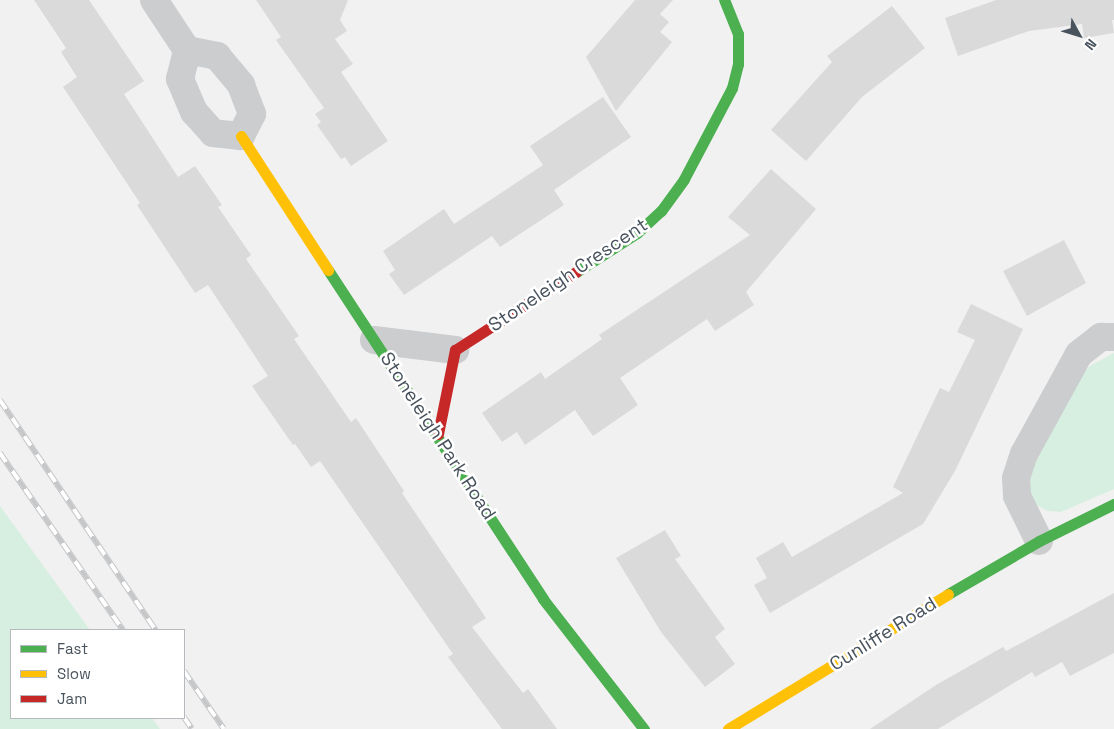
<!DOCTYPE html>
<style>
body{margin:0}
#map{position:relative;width:1114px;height:729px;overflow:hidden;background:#f1f1f1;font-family:"Space Grotesk",sans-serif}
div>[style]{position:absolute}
.green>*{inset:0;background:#d7efe1}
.building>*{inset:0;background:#dadadb}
.street>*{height:28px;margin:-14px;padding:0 14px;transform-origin:14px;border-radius:14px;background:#cbcdcf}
.fast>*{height:11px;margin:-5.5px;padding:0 5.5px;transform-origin:5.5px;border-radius:5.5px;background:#4caf50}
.slow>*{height:11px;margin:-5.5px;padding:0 5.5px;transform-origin:5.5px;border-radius:5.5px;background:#ffc107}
.jam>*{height:11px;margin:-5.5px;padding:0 5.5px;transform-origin:5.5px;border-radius:5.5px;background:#c62828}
.rail>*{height:5.5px;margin-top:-2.75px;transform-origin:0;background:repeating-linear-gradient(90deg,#fff 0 11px,#c6c7c9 0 22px);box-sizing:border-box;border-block:1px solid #c6c7c9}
span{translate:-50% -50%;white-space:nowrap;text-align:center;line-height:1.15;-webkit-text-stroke:5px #fff;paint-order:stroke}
.street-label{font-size:19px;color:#49535d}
.legend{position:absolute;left:10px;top:629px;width:175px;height:90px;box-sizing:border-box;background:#fff;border:1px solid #b6babe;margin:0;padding:6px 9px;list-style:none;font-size:15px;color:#49535d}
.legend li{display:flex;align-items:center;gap:10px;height:25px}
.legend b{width:25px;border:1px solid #b6babe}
.north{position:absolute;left:1054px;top:10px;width:50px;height:50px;-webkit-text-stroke:4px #fff;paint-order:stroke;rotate:129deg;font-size:14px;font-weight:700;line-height:20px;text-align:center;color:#49535d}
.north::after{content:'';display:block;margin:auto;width:18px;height:22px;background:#49535d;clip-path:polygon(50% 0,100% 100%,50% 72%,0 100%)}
</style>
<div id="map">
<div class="green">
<div style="clip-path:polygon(1114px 353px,1114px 489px,1061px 512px,1048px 511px,1036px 505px,1030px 494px,1030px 473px,1080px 376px,1090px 366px)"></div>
<div style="clip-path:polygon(0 506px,90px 630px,11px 630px,11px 718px,152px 718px,160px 729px,0 729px)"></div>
</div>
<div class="building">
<div style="clip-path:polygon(34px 0,89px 0,144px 81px,124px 94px,150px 134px,178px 177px,195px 166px,222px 205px,218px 207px,251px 255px,246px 259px,299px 336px,294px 339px,351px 422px,356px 418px,404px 491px,402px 493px,486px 618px,472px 627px,523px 693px,528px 689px,557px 729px,502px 729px,448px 657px,453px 654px,320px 461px,311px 467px,295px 444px,293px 445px,252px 386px,268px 376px,208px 285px,195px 293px,137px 205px,140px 203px,63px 87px,77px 77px,61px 52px,66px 48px)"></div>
<div style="clip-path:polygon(256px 0,348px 0,340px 20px,347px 31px,335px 39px,353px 64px,341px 72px,388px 141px,351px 166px,345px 157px,341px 159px,317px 125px,321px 122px,315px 114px,324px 108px,276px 40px,281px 37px)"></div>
<div style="clip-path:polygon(635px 0,673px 0,660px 14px,669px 22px,660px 32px,672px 42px,616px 111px,586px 57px)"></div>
<div style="clip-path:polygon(996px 0,1114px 0,1114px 20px,1112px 20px,1114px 33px,1084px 38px,1082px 24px,1029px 31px,958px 56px,945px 18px)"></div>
<div style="clip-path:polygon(892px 6px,925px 48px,862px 97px,806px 161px,771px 130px,832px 62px,827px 56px)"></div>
<div style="clip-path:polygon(603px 97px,631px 137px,554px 190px,564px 205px,500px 247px,492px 236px,404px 295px,389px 274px,395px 270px,383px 251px,444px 209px,454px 224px,543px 165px,530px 146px)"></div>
<div style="clip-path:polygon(771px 169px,816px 209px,746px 292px,754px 305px,715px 331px,707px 319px,620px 378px,638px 405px,593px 436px,575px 410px,525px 445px,517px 432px,502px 442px,482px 413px,541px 372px,545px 379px,602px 339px,599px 335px,750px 235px,728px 217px)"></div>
<div style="clip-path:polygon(1064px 240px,1086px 283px,1027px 316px,1003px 271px)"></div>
<div style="clip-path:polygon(971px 304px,1023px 329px,955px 471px,923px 524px,770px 613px,754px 585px,767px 578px,756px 558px,783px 542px,792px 557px,903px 493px,893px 487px,940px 388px,949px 392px,975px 340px,957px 332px)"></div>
<div style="clip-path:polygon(665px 530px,681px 556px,675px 559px,725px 629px,715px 637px,735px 664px,705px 687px,661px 632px,616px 558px)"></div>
<div style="clip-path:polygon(1114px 593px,1114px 653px,1070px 676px,1062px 662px,1035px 677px,1032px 672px,938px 729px,870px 729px,936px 685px,1003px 647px,1006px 651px)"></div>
</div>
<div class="street">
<div style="left:154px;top:0;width:60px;rotate:56.6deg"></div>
<div style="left:187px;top:50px;width:31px;rotate:11deg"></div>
<div style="left:217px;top:56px;width:38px;rotate:50deg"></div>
<div style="left:241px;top:85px;width:31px;rotate:69deg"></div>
<div style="left:252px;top:114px;width:25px;rotate:117deg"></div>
<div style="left:241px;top:136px;width:28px;rotate:-174deg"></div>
<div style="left:213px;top:133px;width:28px;rotate:-132deg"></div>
<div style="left:194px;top:112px;width:36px;rotate:-113deg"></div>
<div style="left:180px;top:79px;width:30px;rotate:-76deg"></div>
<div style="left:374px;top:340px;width:82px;rotate:7deg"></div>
<div style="left:1039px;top:541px;width:50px;rotate:-116.1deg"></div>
<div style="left:1017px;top:496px;width:18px;rotate:-93deg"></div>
<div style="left:1016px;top:478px;width:25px;rotate:-72deg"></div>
<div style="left:1024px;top:454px;width:114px;rotate:-61.2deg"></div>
<div style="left:1079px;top:354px;width:28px;rotate:-38deg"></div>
<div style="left:1101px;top:337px;width:13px"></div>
</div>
<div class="fast">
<div style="left:328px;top:270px;width:393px;rotate:56.8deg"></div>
<div style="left:543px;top:599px;width:165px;rotate:52.2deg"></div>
<div style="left:576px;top:272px;width:72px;rotate:-32.6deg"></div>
<div style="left:637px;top:233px;width:33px;rotate:-43deg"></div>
<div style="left:661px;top:211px;width:39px;rotate:-54deg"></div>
<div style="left:684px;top:179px;width:103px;rotate:-62.2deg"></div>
<div style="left:732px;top:88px;width:25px;rotate:-76deg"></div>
<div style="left:738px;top:64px;width:30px;rotate:-90deg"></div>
<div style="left:738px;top:34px;width:37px;rotate:-112deg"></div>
<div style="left:948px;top:594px;width:105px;rotate:-30.2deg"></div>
<div style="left:1039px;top:541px;width:84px;rotate:-26.3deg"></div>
</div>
<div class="slow">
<div style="left:241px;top:136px;width:160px;rotate:57deg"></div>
<div style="left:728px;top:729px;width:258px;rotate:-31.5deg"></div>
</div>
<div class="jam">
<div style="left:438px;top:434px;width:86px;rotate:-78.6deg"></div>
<div style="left:455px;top:350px;width:144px;rotate:-32.8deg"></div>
</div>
<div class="rail">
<div style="left:0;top:400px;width:278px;rotate:55.9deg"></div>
<div style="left:0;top:453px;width:216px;rotate:55.2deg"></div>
<div style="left:184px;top:671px;width:70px;rotate:55.4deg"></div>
<div style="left:184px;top:717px;width:14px;rotate:56deg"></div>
</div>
<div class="street-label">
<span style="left:568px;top:275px;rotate:-34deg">Stoneleigh Crescent</span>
<span style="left:438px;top:436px;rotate:57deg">Stoneleigh Park Road</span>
<span style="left:883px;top:634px;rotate:-32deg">Cunliffe Road</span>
</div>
<ul class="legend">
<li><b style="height:6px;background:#4caf50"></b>Fast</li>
<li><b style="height:6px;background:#ffc107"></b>Slow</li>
<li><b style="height:6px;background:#c62828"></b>Jam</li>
</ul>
<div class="north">N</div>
</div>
